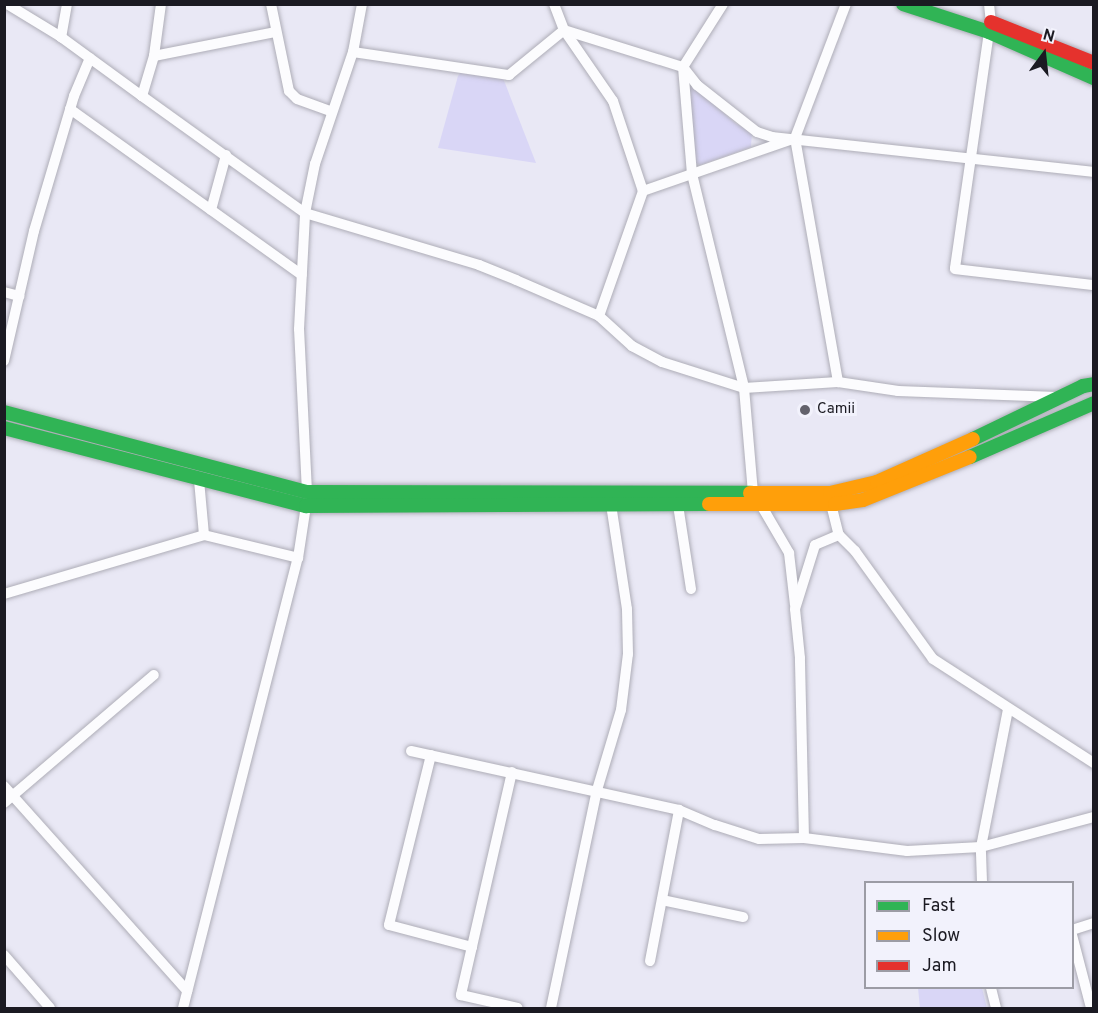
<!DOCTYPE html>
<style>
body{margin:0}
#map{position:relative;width:1098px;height:1013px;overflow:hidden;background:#e9e8f5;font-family:Overpass,sans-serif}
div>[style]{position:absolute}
.green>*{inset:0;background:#d9d6f6}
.roads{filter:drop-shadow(0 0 2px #aeadb7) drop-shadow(0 0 2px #aeadb7)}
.street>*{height:10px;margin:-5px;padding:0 5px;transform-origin:5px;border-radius:5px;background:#fcfcfe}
.fast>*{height:14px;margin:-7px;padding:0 7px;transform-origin:7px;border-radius:7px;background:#30b455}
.slow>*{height:14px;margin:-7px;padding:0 7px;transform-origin:7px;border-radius:7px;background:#ff9f0a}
.jam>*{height:14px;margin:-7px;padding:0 7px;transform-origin:7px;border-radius:7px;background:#e5322d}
.dots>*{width:16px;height:16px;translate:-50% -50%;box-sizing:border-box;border:3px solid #f2f2fc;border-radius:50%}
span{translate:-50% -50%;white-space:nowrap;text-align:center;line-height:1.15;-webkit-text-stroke:6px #f2f2fc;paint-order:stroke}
.poi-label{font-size:15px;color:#1b1a22}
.left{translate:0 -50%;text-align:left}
.frame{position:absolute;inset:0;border:6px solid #1b1a22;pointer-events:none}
.legend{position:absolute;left:864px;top:881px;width:210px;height:108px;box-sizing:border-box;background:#f2f2fc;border:2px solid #9c9ca5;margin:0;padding:8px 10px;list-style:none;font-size:18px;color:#1b1a22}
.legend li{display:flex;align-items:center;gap:12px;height:30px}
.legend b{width:30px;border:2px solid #9c9ca5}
.north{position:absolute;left:1014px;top:24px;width:60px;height:60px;-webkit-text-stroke:4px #f2f2fc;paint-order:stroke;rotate:15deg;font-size:16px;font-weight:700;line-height:24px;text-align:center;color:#1b1a22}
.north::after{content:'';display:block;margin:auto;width:21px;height:27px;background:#1b1a22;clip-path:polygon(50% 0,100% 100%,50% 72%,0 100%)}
</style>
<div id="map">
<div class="green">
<div style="clip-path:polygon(461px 72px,503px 78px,536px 163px,438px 148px,458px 76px)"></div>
<div style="clip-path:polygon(693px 86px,736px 124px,752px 132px,751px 147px,700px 165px,696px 163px,689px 87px)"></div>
<div style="clip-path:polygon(918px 988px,982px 988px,987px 1008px,920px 1008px)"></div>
</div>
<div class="roads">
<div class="street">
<div style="left:7px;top:4px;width:63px;rotate:31.4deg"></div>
<div style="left:67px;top:4px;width:34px;rotate:100deg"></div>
<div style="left:61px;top:37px;width:100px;rotate:36.1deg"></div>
<div style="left:161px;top:4px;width:52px;rotate:97.7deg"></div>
<div style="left:154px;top:56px;width:42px;rotate:106.7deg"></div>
<div style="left:142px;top:96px;width:201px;rotate:35.7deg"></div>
<div style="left:305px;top:213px;width:182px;rotate:16.6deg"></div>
<div style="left:479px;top:265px;width:40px;rotate:22deg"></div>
<div style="left:516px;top:280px;width:90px;rotate:23.4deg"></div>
<div style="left:599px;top:316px;width:45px;rotate:42.3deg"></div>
<div style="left:632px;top:346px;width:34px;rotate:28deg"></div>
<div style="left:662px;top:362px;width:86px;rotate:17.6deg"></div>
<div style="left:744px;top:388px;width:94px;rotate:-3.7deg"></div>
<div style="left:838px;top:382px;width:61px;rotate:8.5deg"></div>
<div style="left:898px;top:391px;width:159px;rotate:2.2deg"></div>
<div style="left:271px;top:4px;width:89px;rotate:78.3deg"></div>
<div style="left:289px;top:91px;width:11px;rotate:45deg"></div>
<div style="left:297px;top:99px;width:37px;rotate:20deg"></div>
<div style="left:554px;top:4px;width:28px;rotate:69deg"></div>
<div style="left:564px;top:30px;width:86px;rotate:55.4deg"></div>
<div style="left:613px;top:101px;width:95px;rotate:71.6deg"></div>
<div style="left:723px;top:4px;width:75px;rotate:122.4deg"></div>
<div style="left:683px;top:67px;width:107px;rotate:85.2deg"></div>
<div style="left:692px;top:174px;width:220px;rotate:76.3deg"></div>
<div style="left:744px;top:388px;width:105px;rotate:85.1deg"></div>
<div style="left:989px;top:4px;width:18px;rotate:84deg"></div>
<div style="left:989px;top:32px;width:239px;rotate:98.2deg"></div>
<div style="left:955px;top:269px;width:140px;rotate:6.6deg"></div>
<div style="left:353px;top:52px;width:158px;rotate:8.4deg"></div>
<div style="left:509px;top:75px;width:71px;rotate:-39.3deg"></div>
<div style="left:564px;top:30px;width:125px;rotate:17.3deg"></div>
<div style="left:683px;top:67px;width:23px;rotate:52deg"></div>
<div style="left:697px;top:85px;width:76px;rotate:38.1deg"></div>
<div style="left:757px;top:132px;width:16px;rotate:18deg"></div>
<div style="left:772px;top:137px;width:324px;rotate:6.2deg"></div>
<div style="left:154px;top:56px;width:123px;rotate:-11.2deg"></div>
<div style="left:70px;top:109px;width:285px;rotate:35.6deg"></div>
<div style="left:795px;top:138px;width:248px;rotate:80deg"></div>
<div style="left:211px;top:210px;width:57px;rotate:-74.7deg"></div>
<div style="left:4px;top:292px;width:16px;rotate:15deg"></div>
<div style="left:599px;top:316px;width:133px;rotate:-70.6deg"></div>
<div style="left:643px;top:191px;width:161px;rotate:-19.2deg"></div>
<div style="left:795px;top:138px;width:143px;rotate:-69.2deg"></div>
<div style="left:4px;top:361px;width:133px;rotate:-77deg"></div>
<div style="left:34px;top:231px;width:141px;rotate:-73.5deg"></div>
<div style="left:74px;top:96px;width:41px;rotate:-67.2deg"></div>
<div style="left:199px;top:480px;width:55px;rotate:84.8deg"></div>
<div style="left:307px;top:492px;width:163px;rotate:-92.8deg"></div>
<div style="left:299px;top:329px;width:116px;rotate:-87deg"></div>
<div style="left:305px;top:213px;width:50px;rotate:-78.5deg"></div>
<div style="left:315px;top:164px;width:118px;rotate:-71.3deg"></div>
<div style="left:353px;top:52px;width:49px;rotate:-79.4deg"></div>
<div style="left:831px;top:504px;width:32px;rotate:76deg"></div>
<div style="left:839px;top:535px;width:23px;rotate:45deg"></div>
<div style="left:855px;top:551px;width:133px;rotate:54.2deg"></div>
<div style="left:933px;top:659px;width:192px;rotate:32.9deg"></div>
<div style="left:678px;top:505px;width:85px;rotate:81.2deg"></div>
<div style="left:761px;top:505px;width:56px;rotate:59.7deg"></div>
<div style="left:789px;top:553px;width:52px;rotate:83.4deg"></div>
<div style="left:4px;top:594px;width:209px;rotate:-16.4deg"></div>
<div style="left:204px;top:535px;width:97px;rotate:13.7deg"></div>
<div style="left:411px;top:751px;width:274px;rotate:12.4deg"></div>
<div style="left:679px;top:810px;width:39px;rotate:23deg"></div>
<div style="left:715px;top:825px;width:46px;rotate:17.7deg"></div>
<div style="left:759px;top:839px;width:45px;rotate:-1.3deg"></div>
<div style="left:804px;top:838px;width:104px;rotate:7.2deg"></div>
<div style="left:907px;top:851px;width:74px;rotate:-3.1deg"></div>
<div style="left:981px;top:847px;width:117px;rotate:-14.9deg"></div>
<div style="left:431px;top:755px;width:175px;rotate:103.9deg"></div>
<div style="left:389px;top:925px;width:86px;rotate:14.8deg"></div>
<div style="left:512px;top:772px;width:229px;rotate:102.9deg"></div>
<div style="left:461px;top:995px;width:58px;rotate:12.8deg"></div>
<div style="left:4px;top:786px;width:275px;rotate:48.2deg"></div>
<div style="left:4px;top:803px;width:197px;rotate:-40.5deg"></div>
<div style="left:804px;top:838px;width:180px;rotate:-91.3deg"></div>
<div style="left:800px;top:658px;width:49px;rotate:-95.8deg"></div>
<div style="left:795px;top:609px;width:67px;rotate:-72.6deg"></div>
<div style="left:815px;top:545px;width:26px;rotate:-23deg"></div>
<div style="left:982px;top:882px;width:35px;rotate:-92deg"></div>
<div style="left:981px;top:847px;width:141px;rotate:-78.9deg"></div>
<div style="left:662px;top:900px;width:83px;rotate:11.9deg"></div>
<div style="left:1072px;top:930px;width:23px;rotate:-18deg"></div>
<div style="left:1072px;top:935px;width:75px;rotate:75.4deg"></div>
<div style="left:4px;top:955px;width:70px;rotate:49deg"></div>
<div style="left:650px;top:961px;width:154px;rotate:-79.1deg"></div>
<div style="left:991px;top:988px;width:21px;rotate:76deg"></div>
<div style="left:183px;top:1008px;width:464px;rotate:-75.7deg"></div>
<div style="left:298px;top:558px;width:53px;rotate:-81.3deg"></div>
<div style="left:551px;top:1008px;width:223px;rotate:-78.1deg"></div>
<div style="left:597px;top:790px;width:84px;rotate:-73.3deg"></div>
<div style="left:621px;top:710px;width:56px;rotate:-82.9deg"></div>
<div style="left:628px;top:654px;width:45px;rotate:-91.3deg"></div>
<div style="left:627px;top:609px;width:105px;rotate:-98.7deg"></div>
</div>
<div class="fast">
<div style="left:903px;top:4px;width:90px;rotate:18deg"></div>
<div style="left:989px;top:32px;width:115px;rotate:23.7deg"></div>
<div style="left:4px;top:412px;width:313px;rotate:14.8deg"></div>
<div style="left:307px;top:492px;width:443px;rotate:0.1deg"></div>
<div style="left:4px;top:428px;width:312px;rotate:14.5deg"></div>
<div style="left:306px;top:506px;width:403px;rotate:-0.3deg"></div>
<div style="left:973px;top:439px;width:122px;rotate:-25.7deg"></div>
<div style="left:1083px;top:386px;width:11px;rotate:-10deg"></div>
<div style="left:970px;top:457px;width:135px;rotate:-23.5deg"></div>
</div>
<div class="slow">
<div style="left:750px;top:493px;width:80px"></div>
<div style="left:830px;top:493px;width:48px;rotate:-13.2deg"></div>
<div style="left:877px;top:482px;width:105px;rotate:-24.1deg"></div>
<div style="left:709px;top:504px;width:126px"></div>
<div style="left:835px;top:504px;width:28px;rotate:-8deg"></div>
<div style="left:863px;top:500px;width:115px;rotate:-21.9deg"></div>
</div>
<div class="jam">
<div style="left:991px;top:22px;width:111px;rotate:21.7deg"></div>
</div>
</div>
<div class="dots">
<div style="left:805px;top:410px;background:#63626c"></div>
</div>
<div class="poi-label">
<span class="left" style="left:817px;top:410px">Camii</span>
</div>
<div class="frame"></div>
<ul class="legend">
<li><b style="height:8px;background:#30b455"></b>Fast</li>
<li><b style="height:8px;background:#ff9f0a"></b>Slow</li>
<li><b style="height:8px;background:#e5322d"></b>Jam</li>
</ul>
<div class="north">N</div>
</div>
